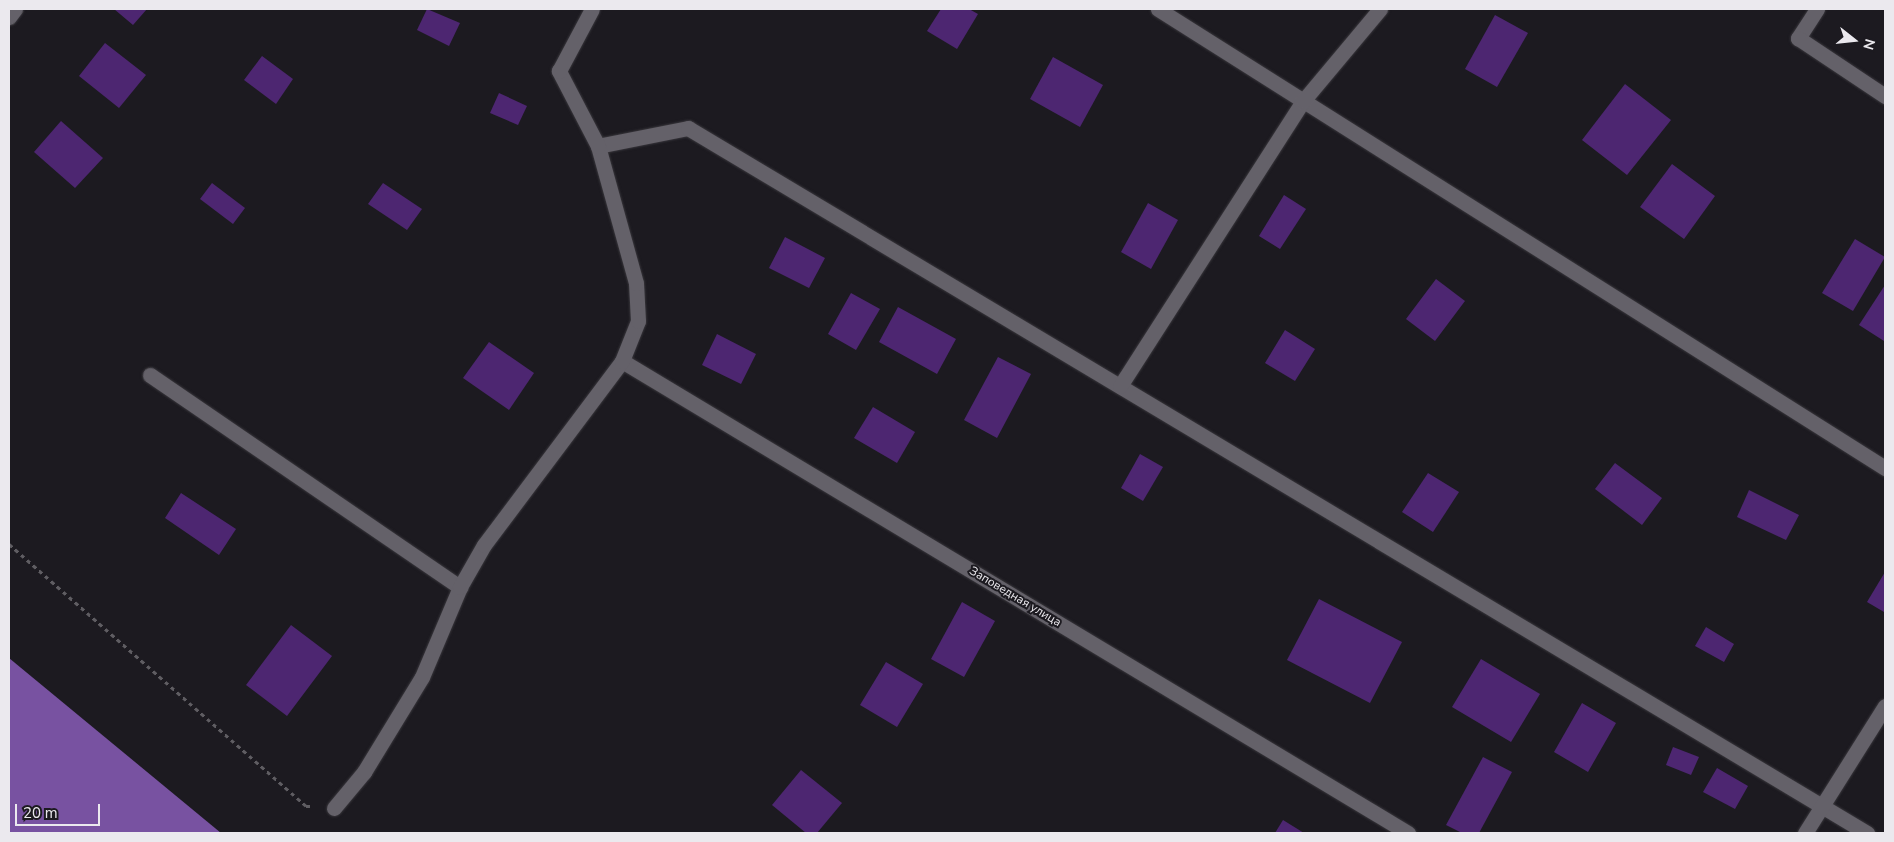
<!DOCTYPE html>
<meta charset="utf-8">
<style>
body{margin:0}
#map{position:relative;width:1894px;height:842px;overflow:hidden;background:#1c1a20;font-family:"Nunito Sans",sans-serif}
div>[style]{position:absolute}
.water>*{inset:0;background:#7852a1}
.building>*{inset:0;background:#4d2671}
.path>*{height:3px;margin-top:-1.5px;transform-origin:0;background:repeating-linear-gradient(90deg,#5f5d62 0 4px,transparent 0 8px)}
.roads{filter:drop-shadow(0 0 1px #39373c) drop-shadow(0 0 1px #39373c)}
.minor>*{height:15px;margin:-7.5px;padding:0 7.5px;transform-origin:7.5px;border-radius:7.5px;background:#646169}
span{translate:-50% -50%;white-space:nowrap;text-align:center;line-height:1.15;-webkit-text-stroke:4px #1c1a20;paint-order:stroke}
.street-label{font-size:12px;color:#ebe9ee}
.frame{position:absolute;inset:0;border:10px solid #ebe9ee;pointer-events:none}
.north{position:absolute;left:1829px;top:15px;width:50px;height:50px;-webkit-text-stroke:4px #1c1a20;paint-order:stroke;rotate:106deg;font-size:14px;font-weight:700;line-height:20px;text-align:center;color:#ebe9ee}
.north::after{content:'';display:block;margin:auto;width:18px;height:22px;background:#ebe9ee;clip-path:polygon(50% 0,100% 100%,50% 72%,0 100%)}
.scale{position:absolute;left:15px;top:804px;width:85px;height:22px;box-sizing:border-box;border:2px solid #ebe9ee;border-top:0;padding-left:6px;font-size:15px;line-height:18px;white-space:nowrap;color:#ebe9ee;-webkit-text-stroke:4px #1c1a20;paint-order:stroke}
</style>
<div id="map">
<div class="water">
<div style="clip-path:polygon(9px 658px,221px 833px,9px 833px)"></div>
</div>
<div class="building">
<div style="clip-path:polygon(114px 9px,147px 9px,133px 25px)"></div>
<div style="clip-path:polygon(427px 9px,460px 23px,449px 46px,417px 30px)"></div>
<div style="clip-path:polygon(941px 9px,969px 9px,978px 14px,957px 49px,927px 31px)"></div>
<div style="clip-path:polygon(1495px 15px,1528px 33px,1497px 87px,1465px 69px)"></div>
<div style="clip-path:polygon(105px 43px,146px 75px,119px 108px,79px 76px)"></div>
<div style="clip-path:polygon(262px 56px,293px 79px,276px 104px,244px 80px)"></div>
<div style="clip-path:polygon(1053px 57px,1103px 85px,1080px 127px,1030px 99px)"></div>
<div style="clip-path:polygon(1625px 84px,1671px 120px,1627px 175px,1582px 140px)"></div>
<div style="clip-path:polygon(499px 93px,527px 106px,518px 125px,490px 113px)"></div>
<div style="clip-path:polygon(61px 121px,103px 158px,75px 188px,34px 152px)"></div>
<div style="clip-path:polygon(1672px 164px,1715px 196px,1684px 239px,1640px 207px)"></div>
<div style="clip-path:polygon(212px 183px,245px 208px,233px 224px,200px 199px)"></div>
<div style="clip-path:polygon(383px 183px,422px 209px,407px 230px,368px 204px)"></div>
<div style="clip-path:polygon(1284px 195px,1306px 209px,1280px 249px,1259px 236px)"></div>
<div style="clip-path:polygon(1148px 203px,1178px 220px,1151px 269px,1121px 252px)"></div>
<div style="clip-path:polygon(785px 237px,825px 258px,809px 288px,769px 268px)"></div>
<div style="clip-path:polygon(1855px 239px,1885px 257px,1853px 311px,1822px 293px)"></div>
<div style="clip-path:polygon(1436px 279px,1465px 301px,1435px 341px,1406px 319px)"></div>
<div style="clip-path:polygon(1885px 285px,1885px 339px,1884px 341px,1859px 325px)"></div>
<div style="clip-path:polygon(851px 293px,880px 309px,856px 350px,828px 334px)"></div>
<div style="clip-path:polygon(898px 307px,956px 339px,937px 374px,879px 342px)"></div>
<div style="clip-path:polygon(1285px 330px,1315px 349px,1295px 381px,1265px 363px)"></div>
<div style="clip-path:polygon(717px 334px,756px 354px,741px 384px,702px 365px)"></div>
<div style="clip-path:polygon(489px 342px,534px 373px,509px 410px,463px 378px)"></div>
<div style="clip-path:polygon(998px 357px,1031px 374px,997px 438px,964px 420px)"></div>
<div style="clip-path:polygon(873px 407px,915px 432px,897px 463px,854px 438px)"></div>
<div style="clip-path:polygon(1140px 454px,1163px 467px,1143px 501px,1121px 488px)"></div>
<div style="clip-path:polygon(1615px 463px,1662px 498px,1642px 525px,1595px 489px)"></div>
<div style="clip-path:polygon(1428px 473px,1459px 492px,1433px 532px,1402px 512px)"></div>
<div style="clip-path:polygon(1749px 490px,1799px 515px,1786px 540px,1737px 517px)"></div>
<div style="clip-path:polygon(181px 493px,236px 529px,219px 555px,165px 518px)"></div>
<div style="clip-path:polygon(1885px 572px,1885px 611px,1884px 612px,1867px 602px)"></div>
<div style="clip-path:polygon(1319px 599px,1402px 642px,1370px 703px,1287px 660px)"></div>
<div style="clip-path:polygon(962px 602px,995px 621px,964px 677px,931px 659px)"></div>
<div style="clip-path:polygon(291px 625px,332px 656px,287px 716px,246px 685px)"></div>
<div style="clip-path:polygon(1706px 627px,1734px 644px,1724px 662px,1695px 646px)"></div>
<div style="clip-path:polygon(1481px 659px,1540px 694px,1511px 742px,1452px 707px)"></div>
<div style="clip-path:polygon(886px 662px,923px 684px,897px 727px,860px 705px)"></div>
<div style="clip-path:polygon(1582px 703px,1616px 723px,1588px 772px,1554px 752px)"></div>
<div style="clip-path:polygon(1673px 747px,1699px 757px,1691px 775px,1666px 765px)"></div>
<div style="clip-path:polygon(1483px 757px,1512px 772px,1479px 833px,1462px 833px,1446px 825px)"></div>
<div style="clip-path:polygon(1717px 768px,1748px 786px,1735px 809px,1703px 792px)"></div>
<div style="clip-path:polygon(801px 770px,842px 803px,817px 833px,806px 833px,772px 805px)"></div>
<div style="clip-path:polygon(1283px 820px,1304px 833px,1275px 833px)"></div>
</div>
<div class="path">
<div style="left:9px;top:544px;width:396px;rotate:41.4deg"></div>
<div style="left:306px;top:806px;width:8px"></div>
</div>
<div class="roads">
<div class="minor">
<div style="left:1158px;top:9px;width:860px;rotate:32.27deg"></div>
<div style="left:1817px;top:9px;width:35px;rotate:123deg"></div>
<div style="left:1798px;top:38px;width:105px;rotate:33.7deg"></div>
<div style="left:9px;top:17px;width:10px;rotate:-53deg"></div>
<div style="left:598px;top:146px;width:92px;rotate:-11.3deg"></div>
<div style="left:688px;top:128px;width:1374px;rotate:30.88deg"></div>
<div style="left:622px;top:361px;width:917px;rotate:30.99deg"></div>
<div style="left:150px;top:375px;width:376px;rotate:34.4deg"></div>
<div style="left:1120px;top:386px;width:339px;rotate:-57.3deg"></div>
<div style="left:1303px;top:101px;width:120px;rotate:-50.1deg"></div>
<div style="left:334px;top:808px;width:47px;rotate:-50.2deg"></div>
<div style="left:364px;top:772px;width:111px;rotate:-58.6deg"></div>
<div style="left:422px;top:677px;width:98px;rotate:-67.1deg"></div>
<div style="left:460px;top:587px;width:48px;rotate:-60.3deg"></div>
<div style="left:484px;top:545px;width:230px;rotate:-53.1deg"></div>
<div style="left:622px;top:361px;width:43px;rotate:-68.2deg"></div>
<div style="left:638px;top:321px;width:38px;rotate:-93deg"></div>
<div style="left:636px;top:283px;width:142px;rotate:-105.5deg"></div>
<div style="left:598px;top:146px;width:85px;rotate:-117.5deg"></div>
<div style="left:559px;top:71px;width:70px;rotate:-62deg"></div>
<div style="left:1805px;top:833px;width:150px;rotate:-57.8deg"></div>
</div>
</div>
<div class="street-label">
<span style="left:1015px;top:597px;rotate:31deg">Заповедная улица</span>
</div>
<div class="frame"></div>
<div class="north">N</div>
<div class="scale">20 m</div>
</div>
